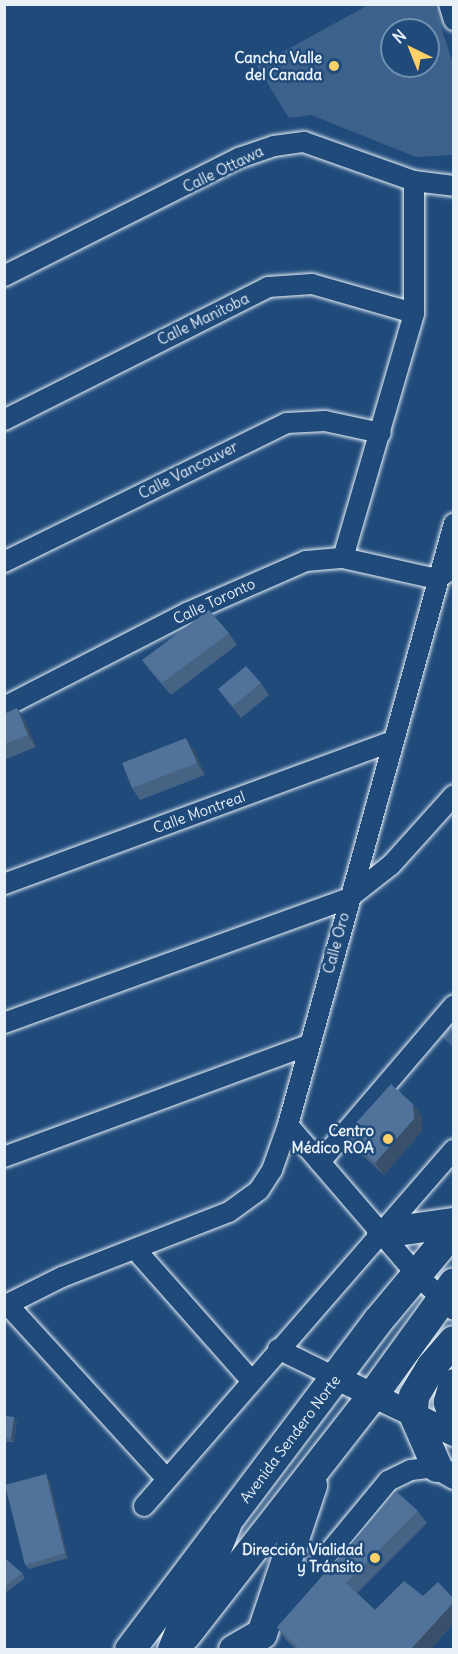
<!DOCTYPE html>
<meta charset="utf-8">
<style>
body{margin:0}
#map{position:relative;width:458px;height:1654px;overflow:hidden;background:#1f4a7a;font-family:Delius,sans-serif}
div>[style]{position:absolute}
.green>*{inset:0;background:#3c628c}
.roads{filter:drop-shadow(0 0 2px #e8f1f8) drop-shadow(0 0 2px #e8f1f8)}
.minor>*{height:20px;margin:-10px;padding:0 10px;transform-origin:10px;border-radius:10px;background:#1f4a7a}
.tertiary>*{height:24px;margin:-12px;padding:0 12px;transform-origin:12px;border-radius:12px;background:#1f4a7a}
.primary>*{height:30px;margin:-15px;padding:0 15px;transform-origin:15px;border-radius:15px;background:#1f4a7a}
.trunk>*{height:32px;margin:-16px;padding:0 16px;transform-origin:16px;border-radius:16px;background:#1f4a7a}
.wall>*{inset:0;background:#466384}
.shaded-wall>*{inset:0;background:#39506b}
.building>*{inset:0;background:#517399}
.dots>*{width:16px;height:16px;translate:-50% -50%;box-sizing:border-box;border:3px solid #1f4a7a;border-radius:50%}
span{translate:-50% -50%;white-space:nowrap;text-align:center;line-height:1.15;-webkit-text-stroke:5px #1f4a7a;paint-order:stroke}
.poi-label{font-size:15px;color:#e8f1f8;font-weight:700}
.right{translate:-100% -50%;text-align:right}
.street-label{font-size:15px;color:#e8f1f8}
.frame{position:absolute;inset:0;border:6px solid #e8f1f8;pointer-events:none}
.north{position:absolute;left:380px;top:18px;width:60px;height:60px;box-sizing:border-box;background:#1f4a7a;border:2px solid #6f8dac;border-radius:50%;rotate:317deg;font-size:16px;font-weight:700;line-height:24px;text-align:center;color:#e8f1f8}
.north::after{content:'';display:block;margin:auto;width:21px;height:27px;background:#ffd166;clip-path:polygon(50% 0,100% 100%,50% 72%,0 100%)}
</style>
<div id="map">
<div class="green">
<div style="clip-path:polygon(evenodd,370px 4px,434px 5px,453px 64px,453px 155px,416px 157px,311px 115px,289px 118px,257px 66px,370px 4px,392px 30px,428px 30px,428px 66px,392px 66px,392px 30px)"></div>
<div style="clip-path:polygon(453px 1019px,453px 1047px,440px 1035px)"></div>
</div>
<div class="roads">
<div class="minor">
<div style="left:449px;top:4px;width:17px;rotate:73deg"></div>
<div style="left:4px;top:276px;width:263px;rotate:-26.7deg"></div>
<div style="left:239px;top:158px;width:37px;rotate:-19deg"></div>
<div style="left:274px;top:146px;width:30px;rotate:-8deg"></div>
<div style="left:304px;top:142px;width:117px;rotate:19.5deg"></div>
<div style="left:414px;top:181px;width:40px;rotate:7.1deg"></div>
<div style="left:4px;top:420px;width:296px;rotate:-26.7deg"></div>
<div style="left:268px;top:287px;width:44px;rotate:-3.9deg"></div>
<div style="left:312px;top:284px;width:106px;rotate:15.9deg"></div>
<div style="left:343px;top:558px;width:255px;rotate:-73.8deg"></div>
<div style="left:414px;top:313px;width:132px;rotate:-90deg"></div>
<div style="left:4px;top:562px;width:315px;rotate:-26.2deg"></div>
<div style="left:287px;top:423px;width:38px;rotate:-3deg"></div>
<div style="left:325px;top:421px;width:57px;rotate:12.1deg"></div>
<div style="left:4px;top:707px;width:206px;rotate:-27.2deg"></div>
<div style="left:187px;top:613px;width:130px;rotate:-23.6deg"></div>
<div style="left:306px;top:561px;width:37px;rotate:-5deg"></div>
<div style="left:343px;top:558px;width:96px;rotate:12.6deg"></div>
<div style="left:437px;top:579px;width:12px;rotate:-35deg"></div>
<div style="left:4px;top:884px;width:414px;rotate:-20.2deg"></div>
<div style="left:4px;top:1023px;width:367px;rotate:-19.9deg"></div>
<div style="left:349px;top:898px;width:53px;rotate:-38.2deg"></div>
<div style="left:391px;top:865px;width:94px;rotate:-48deg"></div>
<div style="left:288px;top:1125px;width:196px;rotate:49.3deg"></div>
<div style="left:416px;top:1274px;width:52px;rotate:43.5deg"></div>
<div style="left:4px;top:1157px;width:324px;rotate:-20.2deg"></div>
<div style="left:320px;top:1162px;width:206px;rotate:-49.5deg"></div>
<div style="left:135px;top:1249px;width:175px;rotate:48.5deg"></div>
<div style="left:7px;top:1304px;width:237px;rotate:47.6deg"></div>
<div style="left:4px;top:1306px;width:65px;rotate:-26.6deg"></div>
<div style="left:62px;top:1277px;width:179px;rotate:-21.3deg"></div>
<div style="left:229px;top:1212px;width:37px;rotate:-36deg"></div>
<div style="left:259px;top:1190px;width:24px;rotate:-57deg"></div>
<div style="left:272px;top:1170px;width:48px;rotate:-70.4deg"></div>
<div style="left:288px;top:1125px;width:624px;rotate:-74.58deg"></div>
<div style="left:278px;top:1349px;width:66px;rotate:26.2deg"></div>
<div style="left:144px;top:1506px;width:472px;rotate:-49deg"></div>
<div style="left:274px;top:1619px;width:179px;rotate:-50.4deg"></div>
<div style="left:388px;top:1481px;width:25px;rotate:-26deg"></div>
<div style="left:411px;top:1470px;width:26px;rotate:-7deg"></div>
</div>
<div class="tertiary">
<div style="left:337px;top:1378px;width:130px;rotate:25.6deg"></div>
<div style="left:437px;top:1467px;width:20px;rotate:30deg"></div>
</div>
<div class="primary">
<div style="left:382px;top:1233px;width:73px;rotate:-7.9deg"></div>
<div style="left:454px;top:1384px;width:19px;rotate:106deg"></div>
<div style="left:449px;top:1402px;width:20px;rotate:75deg"></div>
<div style="left:437px;top:1467px;width:60px;rotate:-113.6deg"></div>
<div style="left:413px;top:1412px;width:16px;rotate:-86deg"></div>
<div style="left:414px;top:1396px;width:35px;rotate:-59deg"></div>
<div style="left:432px;top:1366px;width:33px;rotate:-49deg"></div>
<div style="left:185px;top:1636px;width:306px;rotate:-52deg"></div>
<div style="left:373px;top:1395px;width:138px;rotate:-54.1deg"></div>
<div style="left:130px;top:1650px;width:412px;rotate:-53deg"></div>
<div style="left:378px;top:1321px;width:119px;rotate:-50.1deg"></div>
<div style="left:234px;top:1650px;width:32px;rotate:-30deg"></div>
<div style="left:262px;top:1634px;width:157px;rotate:-71.4deg"></div>
</div>
<div class="trunk">
<div style="left:174px;top:1650px;width:135px;rotate:-67.8deg"></div>
</div>
</div>
<div class="wall">
<div style="clip-path:polygon(229px 633px,237px 645px,171px 695px,151px 672px,142px 660px)"></div>
<div style="clip-path:polygon(261px 683px,269px 695px,241px 718px,227px 701px,218px 689px)"></div>
<div style="clip-path:polygon(17px 708px,25px 720px,36px 747px,4px 760px,4px 714px)"></div>
<div style="clip-path:polygon(194px 750px,205px 775px,140px 800px,132px 788px)"></div>
<div style="clip-path:polygon(422px 1116px,422px 1131px,384px 1175px,353px 1147px,345px 1135px)"></div>
<div style="clip-path:polygon(4px 1416px,14px 1417px,17px 1421px,14px 1442px,4px 1442px)"></div>
<div style="clip-path:polygon(46px 1474px,49px 1479px,68px 1558px,29px 1569px,25px 1565px)"></div>
<div style="clip-path:polygon(418px 1511px,427px 1523px,357px 1593px,375px 1610px,453px 1624px,430px 1650px,296px 1650px,285px 1639px,277px 1627px)"></div>
<div style="clip-path:polygon(4px 1560px,22px 1573px,25px 1578px,4px 1594px)"></div>
</div>
<div class="shaded-wall">
<div style="clip-path:polygon(17px 708px,25px 720px,36px 747px,28px 735px)"></div>
<div style="clip-path:polygon(186px 738px,194px 750px,205px 775px,197px 763px)"></div>
<div style="clip-path:polygon(413px 1104px,422px 1116px,422px 1131px,384px 1175px,375px 1163px)"></div>
<div style="clip-path:polygon(14px 1417px,17px 1421px,14px 1442px,11px 1438px)"></div>
<div style="clip-path:polygon(46px 1474px,49px 1479px,68px 1558px,65px 1553px)"></div>
<div style="clip-path:polygon(453px 1603px,453px 1624px,430px 1650px,410px 1650px)"></div>
</div>
<div class="building">
<div style="clip-path:polygon(209px 610px,229px 633px,162px 683px,142px 660px)"></div>
<div style="clip-path:polygon(246px 666px,261px 683px,233px 706px,218px 689px)"></div>
<div style="clip-path:polygon(17px 708px,28px 735px,4px 744px,4px 714px)"></div>
<div style="clip-path:polygon(186px 738px,197px 763px,132px 788px,122px 763px)"></div>
<div style="clip-path:polygon(391px 1084px,413px 1104px,414px 1119px,375px 1163px,345px 1135px)"></div>
<div style="clip-path:polygon(4px 1416px,14px 1417px,11px 1438px,4px 1437px)"></div>
<div style="clip-path:polygon(46px 1474px,65px 1553px,25px 1565px,5px 1485px)"></div>
<div style="clip-path:polygon(397px 1492px,418px 1511px,346px 1583px,375px 1610px,404px 1581px,423px 1596px,438px 1582px,453px 1598px,453px 1603px,410px 1650px,300px 1650px,277px 1627px)"></div>
<div style="clip-path:polygon(6px 1559px,22px 1573px,4px 1587px,4px 1560px)"></div>
</div>
<div class="dots">
<div style="left:334px;top:66px;background:#ffd166"></div>
<div style="left:388px;top:1139px;background:#ffd166"></div>
<div style="left:375px;top:1558px;background:#ffd166"></div>
</div>
<div class="poi-label">
<span class="right" style="left:322px;top:66px">Cancha Valle<br>del Canada</span>
<span class="right" style="left:374px;top:1139px">Centro<br>Médico ROA</span>
<span class="right" style="left:363px;top:1558px">Dirección Vialidad<br>y Tránsito</span>
</div>
<div class="street-label">
<span style="left:223px;top:169px;rotate:-26deg">Calle Ottawa</span>
<span style="left:203px;top:319px;rotate:-26deg">Calle Manitoba</span>
<span style="left:188px;top:470px;rotate:-27deg">Calle Vancouver</span>
<span style="left:214px;top:601px;rotate:-25deg">Calle Toronto</span>
<span style="left:199px;top:812px;rotate:-20deg">Calle Montreal</span>
<span style="left:336px;top:943px;rotate:-75deg">Calle Oro</span>
<span style="left:290px;top:1439px;rotate:-53deg">Avenida Sendero Norte</span>
</div>
<div class="frame"></div>
<div class="north">N</div>
</div>
